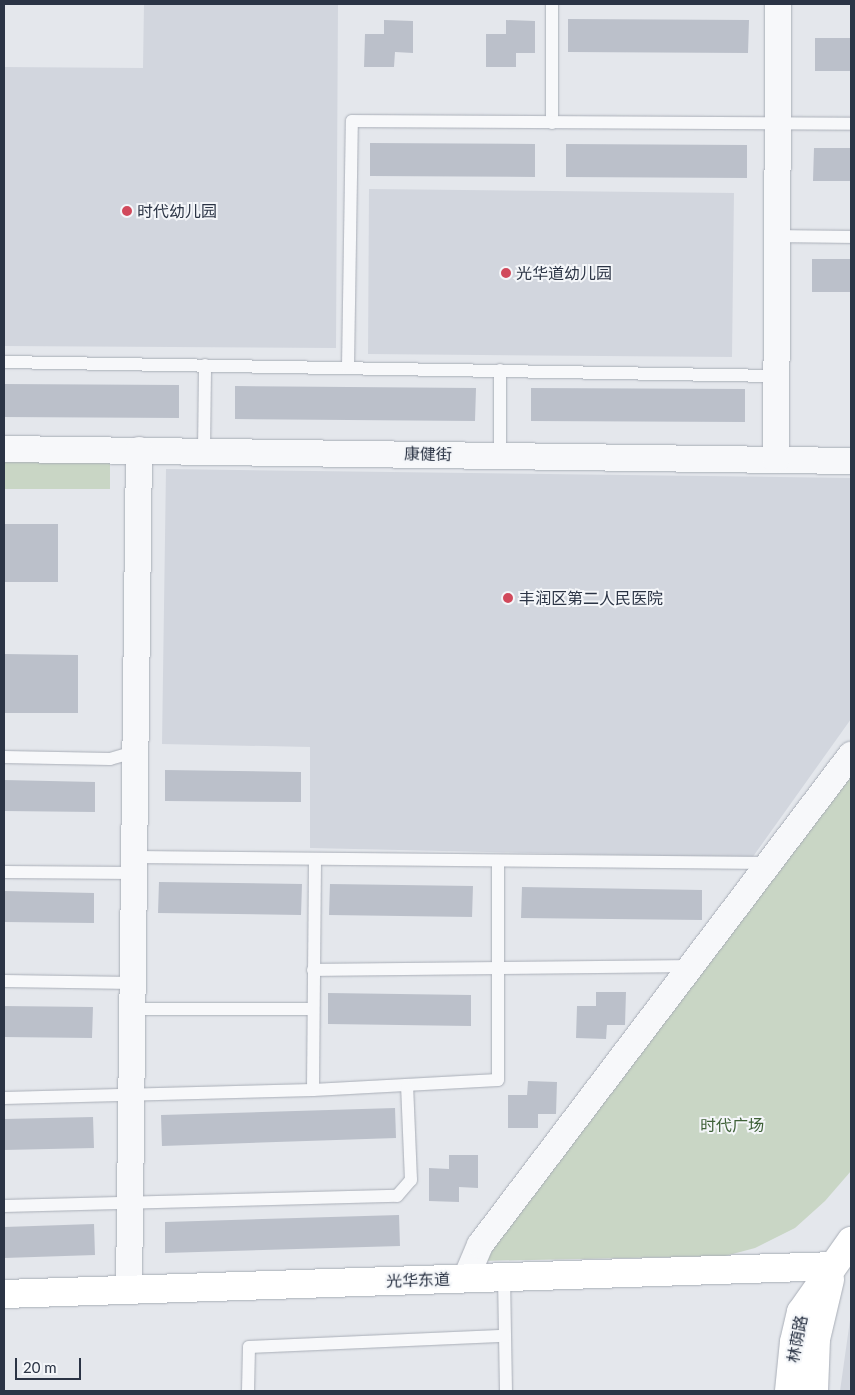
<!DOCTYPE html>
<meta charset="utf-8">
<style>
body{margin:0}
#map{position:relative;width:855px;height:1395px;overflow:hidden;background:#e4e7ec;font-family:Lato,"Noto Sans SC",sans-serif}
div>[style]{position:absolute}
.built>*{inset:0;background:#d2d6de}
.green>*{inset:0;background:#c9d6c5}
.building>*{inset:0;background:#bbc0ca}
.roads{filter:drop-shadow(0 0 1px #a9aeb7) drop-shadow(0 0 1px #a9aeb7)}
.lane>*{height:12px;margin:-6px;padding:0 6px;transform-origin:6px;border-radius:6px;background:#f7f8fa}
.street>*{height:26px;margin:-13px;padding:0 13px;transform-origin:13px;border-radius:13px;background:#f7f8fa}
.secondary>*{height:28px;margin:-14px;padding:0 14px;transform-origin:14px;border-radius:14px;background:#fff}
.dots>*{width:14px;height:14px;translate:-50% -50%;box-sizing:border-box;border:2px solid #f4f6f9;border-radius:50%}
span{translate:-50% -50%;white-space:nowrap;text-align:center;line-height:1.15;-webkit-text-stroke:4px #f4f6f9;paint-order:stroke}
.poi-label{font-size:16px;color:#2b3445}
.left{translate:0 -50%;text-align:left}
.street-label{font-size:16px;color:#2b3445}
.park-label{font-size:16px;color:#3f6138}
.frame{position:absolute;inset:0;border:5px solid #2b3445;pointer-events:none}
.scale{position:absolute;left:15px;top:1358px;width:66px;height:22px;box-sizing:border-box;border:2px solid #2b3445;border-top:0;padding-left:6px;font-size:15px;line-height:18px;white-space:nowrap;color:#2b3445;-webkit-text-stroke:4px #f4f6f9;paint-order:stroke}
</style>
<div id="map">
<div class="built">
<div style="clip-path:polygon(144px 4px,338px 4px,336px 348px,4px 346px,4px 67px,143px 68px)"></div>
<div style="clip-path:polygon(369px 189px,734px 193px,732px 357px,368px 354px)"></div>
<div style="clip-path:polygon(166px 469px,851px 478px,851px 719px,752px 858px,310px 848px,310px 747px,162px 744px)"></div>
<div style="clip-path:polygon(851px 1312px,851px 1391px,840px 1391px,851px 1313px)"></div>
</div>
<div class="green">
<div style="clip-path:polygon(4px 455px,110px 455px,110px 489px,4px 489px)"></div>
<div style="clip-path:polygon(851px 769px,851px 1171px,825px 1201px,795px 1228px,755px 1248px,725px 1256px,479px 1261px)"></div>
</div>
<div class="building">
<div style="clip-path:polygon(568px 19px,749px 20px,748px 53px,568px 52px)"></div>
<div style="clip-path:polygon(384px 20px,413px 21px,413px 53px,395px 52px,394px 67px,364px 67px,365px 34px,384px 34px)"></div>
<div style="clip-path:polygon(506px 20px,535px 21px,535px 53px,516px 53px,516px 67px,486px 67px,486px 34px,506px 34px)"></div>
<div style="clip-path:polygon(815px 38px,851px 38px,851px 71px,815px 71px)"></div>
<div style="clip-path:polygon(370px 143px,535px 144px,535px 177px,370px 176px)"></div>
<div style="clip-path:polygon(566px 144px,747px 145px,747px 178px,566px 177px)"></div>
<div style="clip-path:polygon(814px 148px,851px 148px,851px 181px,813px 181px)"></div>
<div style="clip-path:polygon(812px 259px,851px 259px,851px 292px,812px 292px)"></div>
<div style="clip-path:polygon(4px 384px,179px 385px,179px 418px,4px 417px)"></div>
<div style="clip-path:polygon(235px 386px,476px 388px,475px 421px,235px 419px)"></div>
<div style="clip-path:polygon(531px 388px,745px 389px,745px 422px,531px 421px)"></div>
<div style="clip-path:polygon(4px 524px,58px 524px,58px 582px,4px 582px)"></div>
<div style="clip-path:polygon(4px 654px,78px 655px,78px 713px,4px 713px)"></div>
<div style="clip-path:polygon(165px 770px,301px 772px,301px 802px,165px 801px)"></div>
<div style="clip-path:polygon(4px 780px,95px 782px,95px 812px,4px 811px)"></div>
<div style="clip-path:polygon(159px 882px,302px 884px,301px 915px,158px 913px)"></div>
<div style="clip-path:polygon(330px 884px,473px 886px,472px 917px,329px 915px)"></div>
<div style="clip-path:polygon(522px 887px,702px 890px,702px 920px,521px 918px)"></div>
<div style="clip-path:polygon(4px 891px,94px 893px,94px 923px,4px 922px)"></div>
<div style="clip-path:polygon(596px 992px,626px 992px,625px 1025px,607px 1025px,606px 1039px,576px 1038px,577px 1006px,596px 1006px)"></div>
<div style="clip-path:polygon(328px 993px,471px 995px,471px 1026px,328px 1024px)"></div>
<div style="clip-path:polygon(4px 1006px,93px 1007px,92px 1038px,4px 1037px)"></div>
<div style="clip-path:polygon(528px 1081px,557px 1082px,556px 1114px,538px 1114px,538px 1128px,508px 1128px,508px 1095px,527px 1095px)"></div>
<div style="clip-path:polygon(395px 1108px,396px 1138px,162px 1146px,161px 1115px)"></div>
<div style="clip-path:polygon(93px 1117px,94px 1148px,4px 1150px,4px 1119px)"></div>
<div style="clip-path:polygon(449px 1155px,478px 1155px,478px 1188px,459px 1187px,459px 1202px,429px 1201px,429px 1168px,449px 1169px)"></div>
<div style="clip-path:polygon(399px 1215px,400px 1246px,165px 1253px,165px 1222px)"></div>
<div style="clip-path:polygon(94px 1224px,95px 1255px,4px 1258px,4px 1227px)"></div>
</div>
<div class="roads">
<div class="lane">
<div style="left:552px;top:4px;width:119px;rotate:90deg"></div>
<div style="left:777px;top:236px;width:74px;rotate:0.8deg"></div>
<div style="left:4px;top:362px;width:772px;rotate:1.04deg"></div>
<div style="left:348px;top:367px;width:246px;rotate:-89.1deg"></div>
<div style="left:352px;top:121px;width:499px;rotate:0.3deg"></div>
<div style="left:500px;top:370px;width:85px;rotate:90deg"></div>
<div style="left:204px;top:451px;width:86px;rotate:-89.3deg"></div>
<div style="left:4px;top:757px;width:106px;rotate:1.1deg"></div>
<div style="left:110px;top:759px;width:26px;rotate:-16deg"></div>
<div style="left:134px;top:857px;width:635px;rotate:0.54deg"></div>
<div style="left:4px;top:872px;width:130px;rotate:0.4deg"></div>
<div style="left:313px;top:970px;width:377px;rotate:-0.6deg"></div>
<div style="left:4px;top:981px;width:129px;rotate:0.9deg"></div>
<div style="left:132px;top:1009px;width:181px"></div>
<div style="left:313px;top:1090px;width:230px;rotate:-89.5deg"></div>
<div style="left:4px;top:1098px;width:309px;rotate:-1.5deg"></div>
<div style="left:313px;top:1090px;width:185px;rotate:-3.1deg"></div>
<div style="left:498px;top:1080px;width:217px;rotate:-90deg"></div>
<div style="left:4px;top:1206px;width:393px;rotate:-1.5deg"></div>
<div style="left:397px;top:1196px;width:21px;rotate:-49deg"></div>
<div style="left:411px;top:1180px;width:95px;rotate:-92.4deg"></div>
<div style="left:504px;top:1277px;width:114px;rotate:89deg"></div>
<div style="left:248px;top:1391px;width:44px;rotate:-88.7deg"></div>
<div style="left:249px;top:1347px;width:256px;rotate:-2.5deg"></div>
</div>
<div class="street">
<div style="left:4px;top:449px;width:847px;rotate:0.81deg"></div>
<div style="left:776px;top:460px;width:456px;rotate:-89.7deg"></div>
<div style="left:466px;top:1278px;width:36px;rotate:-67deg"></div>
<div style="left:480px;top:1245px;width:615px;rotate:-52.87deg"></div>
<div style="left:129px;top:1290px;width:840px;rotate:-89.32deg"></div>
</div>
<div class="secondary">
<div style="left:4px;top:1294px;width:829px;rotate:-1.93deg"></div>
<div style="left:789px;top:1391px;width:49px;rotate:-84.2deg"></div>
<div style="left:794px;top:1342px;width:31px;rotate:-77deg"></div>
<div style="left:801px;top:1312px;width:87px;rotate:-54.8deg"></div>
<div style="left:814px;top:1391px;width:52px;rotate:-87.8deg"></div>
<div style="left:816px;top:1339px;width:61px;rotate:-76.7deg"></div>
</div>
</div>
<div class="dots">
<div style="left:127px;top:211px;background:#d1495b"></div>
<div style="left:506px;top:273px;background:#d1495b"></div>
<div style="left:508px;top:598px;background:#d1495b"></div>
</div>
<div class="poi-label">
<span class="left" style="left:137px;top:211px">时代幼儿园</span>
<span class="left" style="left:516px;top:273px">光华道幼儿园</span>
<span class="left" style="left:519px;top:598px">丰润区第二人民医院</span>
</div>
<div class="street-label">
<span style="left:428px;top:454px;rotate:1deg">康健街</span>
<span style="left:418px;top:1280px;rotate:-2deg">光华东道</span>
<span style="left:797px;top:1339px;rotate:-79deg">林荫路</span>
</div>
<div class="park-label">
<span style="left:732px;top:1125px">时代广场</span>
</div>
<div class="frame"></div>
<div class="scale">20 m</div>
</div>
